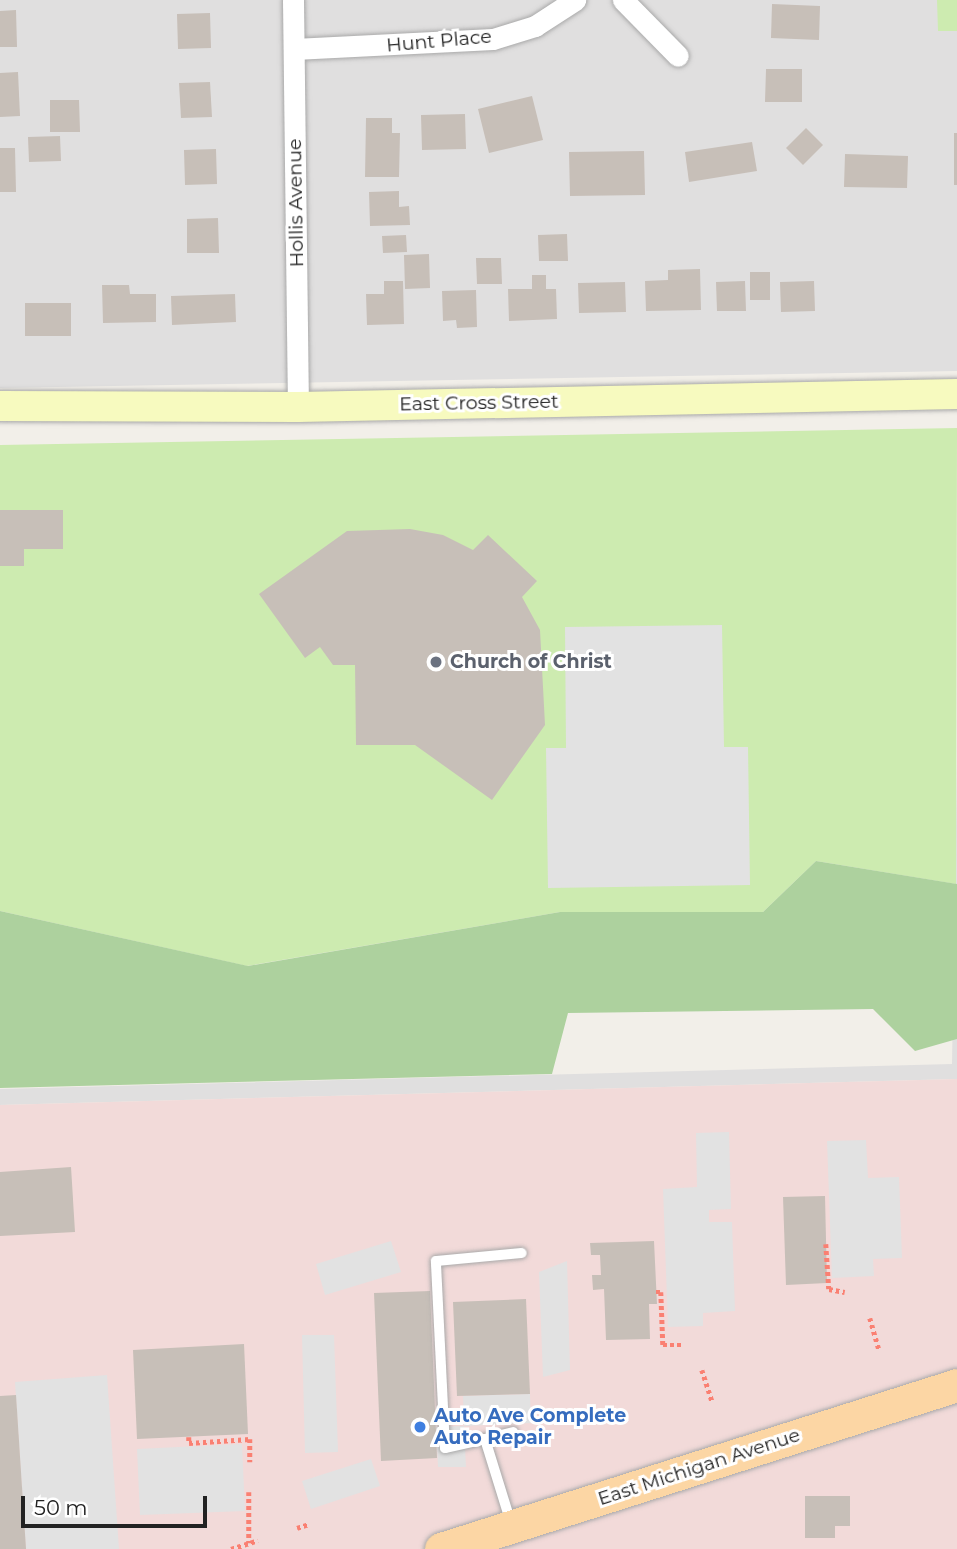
<!DOCTYPE html>
<style>
body{margin:0}
#map{position:relative;width:957px;height:1549px;overflow:hidden;background:#f2efe9;font-family:Montserrat,sans-serif}
div>[style]{position:absolute}
.residential>*{inset:0;background:#e0dfdf}
.commercial>*{inset:0;background:#f2dad9}
.grass>*{inset:0;background:#cdebb0}
.forest>*{inset:0;background:#add19e}
.parking>*{inset:0;background:#e2e2e2}
.building>*{inset:0;background:#c7bfb8}
.path>*{height:4.5px;margin-top:-2.25px;transform-origin:0;background:repeating-linear-gradient(90deg,#fa8072 0 3.5px,transparent 0 7px)}
.roads{filter:drop-shadow(0 0 2px #a9a9a9) drop-shadow(0 0 2px #a9a9a9)}
.lane>*{height:10px;margin:-5px;padding:0 5px;transform-origin:5px;border-radius:5px;background:#fff}
.street>*{height:21px;margin:-10.5px;padding:0 10.5px;transform-origin:10.5px;border-radius:10.5px;background:#fff}
.secondary>*{height:30px;margin:-15px;padding:0 15px;transform-origin:15px;border-radius:15px;background:#f7fabf}
.primary>*{height:33px;margin:-16.5px;padding:0 16.5px;transform-origin:16.5px;border-radius:16.5px;background:#fcd6a4}
.dots>*{width:19px;height:19px;translate:-50% -50%;box-sizing:border-box;border:4px solid #fff;border-radius:50%}
span{translate:-50% -50%;white-space:nowrap;text-align:center;line-height:1.15;-webkit-text-stroke:6px #fff;paint-order:stroke}
.street-label{font-size:19px;color:#222}
.worship-label{font-size:19px;color:#5b616d;font-weight:700}
.left{translate:0 -50%;text-align:left}
.shop-label{font-size:19px;color:#366cbe;font-weight:700}
.scale{position:absolute;left:21px;top:1496px;width:186px;height:32px;box-sizing:border-box;border:4px solid #222;border-top:0;padding-left:9px;font-size:21px;line-height:24px;white-space:nowrap;color:#222;-webkit-text-stroke:5px #fff;paint-order:stroke}
</style>
<div id="map">
<div class="residential">
<div style="clip-path:polygon(0 0,957px 0,957px 371px,0 388px)"></div>
<div style="clip-path:polygon(957px 763px,957px 1079px,0 1105px,0 1089px,952px 1064px)"></div>
</div>
<div class="commercial">
<div style="clip-path:polygon(957px 1079px,957px 1549px,0 1549px,0 1105px)"></div>
</div>
<div class="grass">
<div style="clip-path:polygon(937px 0,957px 0,957px 31px,938px 31px)"></div>
<div style="clip-path:polygon(957px 428px,956px 884px,816px 861px,763px 912px,560px 912px,247px 966px,0 911px,0 445px)"></div>
</div>
<div class="forest">
<div style="clip-path:polygon(816px 861px,957px 884px,957px 1039px,915px 1051px,873px 1009px,568px 1013px,552px 1074px,0 1088px,0 911px,248px 966px,560px 912px,763px 912px)"></div>
</div>
<div class="parking">
<div style="clip-path:polygon(722px 625px,724px 747px,748px 747px,750px 885px,548px 888px,546px 748px,566px 748px,565px 627px)"></div>
<div style="clip-path:polygon(729px 1132px,731px 1209px,709px 1210px,709px 1222px,732px 1222px,735px 1311px,703px 1313px,703px 1326px,668px 1327px,663px 1189px,697px 1187px,696px 1133px)"></div>
<div style="clip-path:polygon(866px 1140px,868px 1178px,899px 1177px,902px 1258px,873px 1259px,874px 1276px,832px 1278px,827px 1141px)"></div>
<div style="clip-path:polygon(391px 1241px,401px 1272px,325px 1295px,316px 1264px)"></div>
<div style="clip-path:polygon(567px 1261px,570px 1370px,543px 1377px,539px 1272px)"></div>
<div style="clip-path:polygon(302px 1335px,334px 1335px,338px 1452px,305px 1453px)"></div>
<div style="clip-path:polygon(107px 1375px,119px 1549px,26px 1549px,15px 1382px)"></div>
<div style="clip-path:polygon(530px 1394px,531px 1423px,464px 1426px,466px 1467px,438px 1467px,436px 1427px,464px 1426px,463px 1396px)"></div>
<div style="clip-path:polygon(242px 1444px,245px 1511px,140px 1515px,137px 1449px)"></div>
<div style="clip-path:polygon(371px 1459px,380px 1486px,311px 1509px,302px 1481px)"></div>
</div>
<div class="building">
<div style="clip-path:polygon(772px 4px,820px 6px,819px 40px,771px 38px)"></div>
<div style="clip-path:polygon(16px 10px,17px 47px,0 47px,0 11px)"></div>
<div style="clip-path:polygon(210px 13px,211px 48px,178px 49px,177px 14px)"></div>
<div style="clip-path:polygon(766px 69px,802px 69px,802px 102px,765px 102px)"></div>
<div style="clip-path:polygon(18px 72px,20px 116px,0 117px,0 73px)"></div>
<div style="clip-path:polygon(210px 82px,212px 117px,181px 118px,179px 83px)"></div>
<div style="clip-path:polygon(532px 96px,543px 140px,489px 153px,478px 109px)"></div>
<div style="clip-path:polygon(50px 100px,79px 100px,80px 132px,50px 132px)"></div>
<div style="clip-path:polygon(465px 114px,466px 149px,422px 150px,421px 115px)"></div>
<div style="clip-path:polygon(366px 118px,392px 118px,392px 133px,400px 133px,399px 177px,365px 177px)"></div>
<div style="clip-path:polygon(806px 128px,823px 145px,803px 165px,786px 148px)"></div>
<div style="clip-path:polygon(954px 133px,957px 133px,957px 185px,954px 185px)"></div>
<div style="clip-path:polygon(60px 136px,61px 161px,29px 162px,28px 137px)"></div>
<div style="clip-path:polygon(752px 142px,757px 171px,689px 182px,685px 152px)"></div>
<div style="clip-path:polygon(0 148px,15px 148px,16px 192px,0 192px)"></div>
<div style="clip-path:polygon(216px 149px,217px 184px,185px 185px,184px 150px)"></div>
<div style="clip-path:polygon(644px 151px,645px 195px,570px 196px,569px 152px)"></div>
<div style="clip-path:polygon(845px 154px,908px 156px,907px 188px,844px 187px)"></div>
<div style="clip-path:polygon(399px 191px,399px 207px,409px 206px,410px 225px,370px 226px,369px 192px)"></div>
<div style="clip-path:polygon(218px 218px,219px 253px,187px 253px,187px 219px)"></div>
<div style="clip-path:polygon(567px 234px,568px 261px,539px 261px,538px 235px)"></div>
<div style="clip-path:polygon(406px 235px,407px 252px,383px 253px,382px 236px)"></div>
<div style="clip-path:polygon(429px 254px,430px 288px,405px 289px,404px 255px)"></div>
<div style="clip-path:polygon(476px 258px,501px 258px,502px 284px,477px 284px)"></div>
<div style="clip-path:polygon(700px 269px,701px 310px,646px 311px,645px 281px,668px 280px,668px 270px)"></div>
<div style="clip-path:polygon(750px 272px,770px 272px,770px 300px,750px 300px)"></div>
<div style="clip-path:polygon(532px 275px,546px 275px,546px 289px,556px 289px,557px 319px,509px 321px,508px 289px,532px 289px)"></div>
<div style="clip-path:polygon(384px 281px,403px 281px,404px 324px,367px 325px,366px 294px,384px 294px)"></div>
<div style="clip-path:polygon(745px 281px,746px 311px,717px 311px,716px 282px)"></div>
<div style="clip-path:polygon(814px 281px,815px 311px,781px 312px,780px 282px)"></div>
<div style="clip-path:polygon(625px 282px,626px 312px,579px 313px,578px 283px)"></div>
<div style="clip-path:polygon(102px 285px,129px 285px,130px 294px,156px 294px,156px 322px,103px 323px)"></div>
<div style="clip-path:polygon(476px 290px,477px 327px,457px 328px,456px 320px,443px 321px,442px 291px)"></div>
<div style="clip-path:polygon(235px 294px,236px 322px,172px 325px,171px 296px)"></div>
<div style="clip-path:polygon(25px 303px,71px 303px,71px 336px,25px 336px)"></div>
<div style="clip-path:polygon(0 510px,63px 510px,63px 549px,24px 549px,24px 566px,0 566px)"></div>
<div style="clip-path:polygon(410px 529px,443px 535px,473px 550px,488px 535px,537px 581px,522px 597px,540px 630px,545px 725px,492px 800px,415px 745px,356px 745px,355px 665px,333px 665px,320px 647px,305px 658px,259px 594px,347px 531px)"></div>
<div style="clip-path:polygon(71px 1167px,75px 1232px,0 1236px,0 1172px)"></div>
<div style="clip-path:polygon(825px 1196px,827px 1283px,786px 1285px,783px 1197px)"></div>
<div style="clip-path:polygon(654px 1241px,657px 1304px,649px 1304px,650px 1339px,606px 1340px,604px 1289px,593px 1290px,592px 1275px,601px 1275px,600px 1255px,591px 1255px,590px 1243px)"></div>
<div style="clip-path:polygon(430px 1291px,437px 1458px,381px 1461px,374px 1293px)"></div>
<div style="clip-path:polygon(526px 1299px,530px 1394px,457px 1396px,453px 1302px)"></div>
<div style="clip-path:polygon(244px 1344px,248px 1434px,137px 1439px,133px 1350px)"></div>
<div style="clip-path:polygon(16px 1395px,26px 1549px,0 1549px,0 1396px)"></div>
<div style="clip-path:polygon(805px 1496px,850px 1496px,850px 1526px,835px 1526px,835px 1538px,805px 1538px)"></div>
</div>
<div class="path">
<div style="left:826px;top:1244px;width:45px;rotate:86.2deg"></div>
<div style="left:829px;top:1289px;width:16px;rotate:11deg"></div>
<div style="left:656px;top:1292px;width:5px"></div>
<div style="left:661px;top:1292px;width:53px;rotate:87.8deg"></div>
<div style="left:663px;top:1345px;width:19px"></div>
<div style="left:870px;top:1318px;width:32px;rotate:74deg"></div>
<div style="left:702px;top:1370px;width:33px;rotate:72deg"></div>
<div style="left:189px;top:1437px;width:6px;rotate:90deg"></div>
<div style="left:189px;top:1443px;width:61px;rotate:-3.8deg"></div>
<div style="left:250px;top:1439px;width:23px;rotate:90deg"></div>
<div style="left:249px;top:1492px;width:51px;rotate:90deg"></div>
<div style="left:297px;top:1528px;width:13px;rotate:-18deg"></div>
<div style="left:231px;top:1549px;width:28px;rotate:-18deg"></div>
</div>
<div class="roads">
<div class="lane">
<div style="left:485px;top:1439px;width:29px;rotate:-14deg"></div>
<div style="left:511px;top:1523px;width:88px;rotate:-107.2deg"></div>
<div style="left:485px;top:1439px;width:41px;rotate:167.3deg"></div>
<div style="left:445px;top:1448px;width:187px;rotate:-92.8deg"></div>
<div style="left:436px;top:1261px;width:86px;rotate:-5.3deg"></div>
</div>
<div class="street">
<div style="left:293px;top:0;width:407px;rotate:89.3deg"></div>
<div style="left:623px;top:0;width:78px;rotate:45.5deg"></div>
<div style="left:294px;top:49px;width:199px;rotate:-2.9deg"></div>
<div style="left:493px;top:39px;width:44px;rotate:-17.2deg"></div>
<div style="left:535px;top:26px;width:48px;rotate:-33deg"></div>
</div>
<div class="secondary">
<div style="left:0;top:406px;width:298px;rotate:0.2deg"></div>
<div style="left:298px;top:407px;width:659px;rotate:-1.13deg"></div>
</div>
<div class="primary">
<div style="left:441px;top:1549px;width:541px;rotate:-17.63deg"></div>
</div>
</div>
<div class="dots">
<div style="left:436px;top:662px;background:#6b7280"></div>
<div style="left:420px;top:1427px;background:#3f7fe0"></div>
</div>
<div class="street-label">
<span style="left:439px;top:41px;rotate:-5deg">Hunt Place</span>
<span style="left:296px;top:203px;rotate:-91deg">Hollis Avenue</span>
<span style="left:479px;top:403px;rotate:-1deg">East Cross Street</span>
<span style="left:699px;top:1467px;rotate:-18deg">East Michigan Avenue</span>
</div>
<div class="worship-label">
<span class="left" style="left:450px;top:662px">Church of Christ</span>
</div>
<div class="shop-label">
<span class="left" style="left:434px;top:1427px">Auto Ave Complete<br>Auto Repair</span>
</div>
<div class="scale">50 m</div>
</div>
